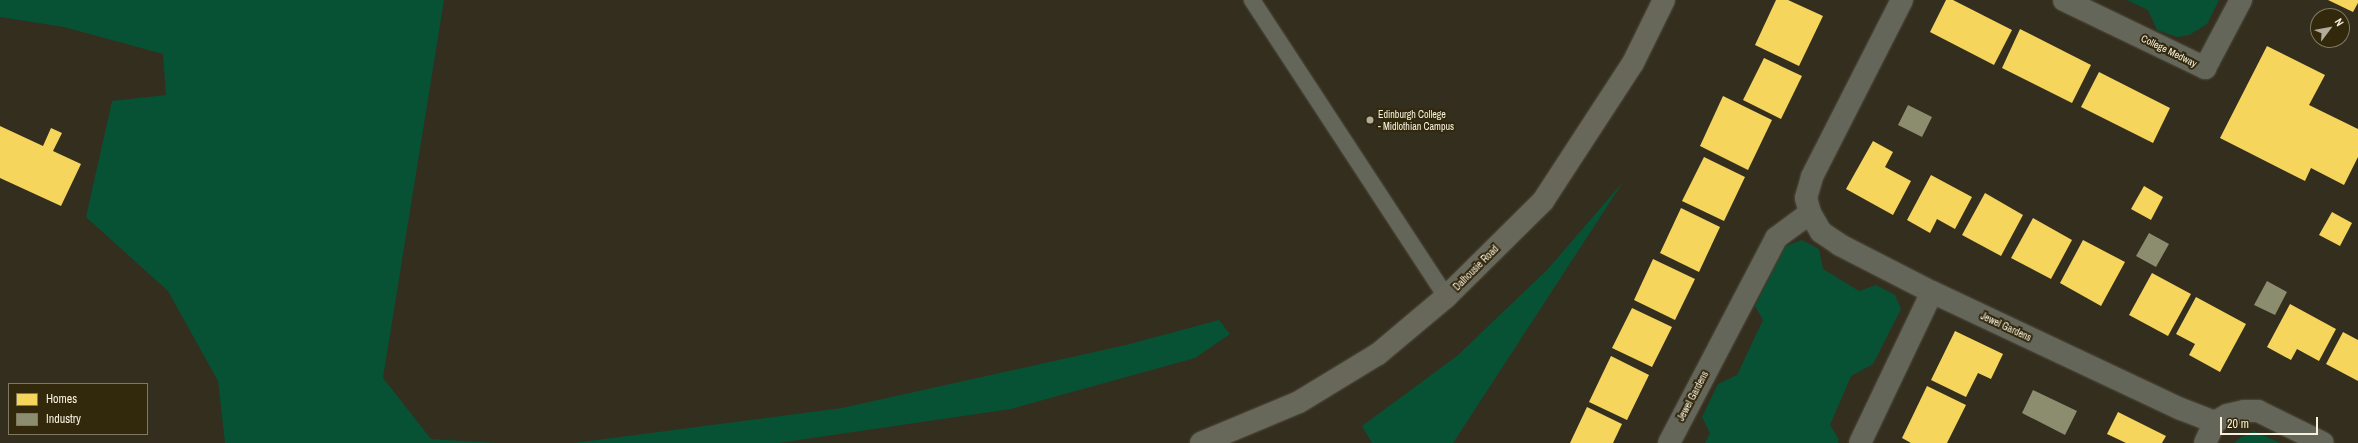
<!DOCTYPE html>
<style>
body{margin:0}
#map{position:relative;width:2358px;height:443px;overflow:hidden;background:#342e1e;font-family:"Archivo Narrow",sans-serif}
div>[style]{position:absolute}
.green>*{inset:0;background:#075235}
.homes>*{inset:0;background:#f6d55c}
.industry>*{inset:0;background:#8c8c6e}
.roads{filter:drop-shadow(0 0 1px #514c3f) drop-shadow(0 0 1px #514c3f)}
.service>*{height:16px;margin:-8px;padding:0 8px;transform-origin:8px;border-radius:8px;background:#64665a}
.minor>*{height:22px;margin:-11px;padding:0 11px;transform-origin:11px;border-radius:11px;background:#64665a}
.secondary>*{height:22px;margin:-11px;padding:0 11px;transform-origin:11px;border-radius:11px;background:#67685a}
.dots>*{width:11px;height:11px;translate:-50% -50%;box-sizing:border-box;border:2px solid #32280c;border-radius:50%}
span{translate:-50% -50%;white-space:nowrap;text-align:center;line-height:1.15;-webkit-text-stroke:4px #32280c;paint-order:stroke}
.street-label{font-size:10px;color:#f6f0df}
.poi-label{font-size:10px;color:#f6f0df}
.left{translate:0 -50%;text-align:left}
.legend{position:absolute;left:8px;top:383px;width:140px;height:52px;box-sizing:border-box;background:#32280c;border:1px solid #807860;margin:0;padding:5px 7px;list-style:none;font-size:12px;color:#f6f0df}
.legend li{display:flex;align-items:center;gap:8px;height:20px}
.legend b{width:20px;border:1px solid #807860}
.north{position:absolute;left:2310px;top:8px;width:40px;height:40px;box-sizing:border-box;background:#32280c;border:1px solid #807860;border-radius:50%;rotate:58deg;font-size:11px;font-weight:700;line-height:16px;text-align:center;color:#f6f0df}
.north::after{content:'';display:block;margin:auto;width:14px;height:18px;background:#b2ac9b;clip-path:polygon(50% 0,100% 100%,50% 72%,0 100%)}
.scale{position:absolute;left:2220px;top:417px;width:98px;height:18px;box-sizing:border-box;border:2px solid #f6f0df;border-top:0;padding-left:5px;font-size:12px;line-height:14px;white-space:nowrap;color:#f6f0df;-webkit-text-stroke:3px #32280c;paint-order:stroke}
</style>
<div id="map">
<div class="green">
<div style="clip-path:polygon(0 0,444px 0,383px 378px,431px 439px,497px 443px,225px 443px,218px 381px,168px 291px,86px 217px,112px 101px,166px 95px,163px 54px,64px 27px,0 17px)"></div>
<div style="clip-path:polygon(2127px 0,2219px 0,2207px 24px,2189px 35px,2177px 37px,2157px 30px,2148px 10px)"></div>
<div style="clip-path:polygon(1623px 182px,1453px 443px,1372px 443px,1362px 426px,1457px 356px,1547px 270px)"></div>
<div style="clip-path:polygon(1802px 240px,1819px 249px,1823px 269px,1859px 291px,1876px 285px,1895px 295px,1901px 309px,1873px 364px,1851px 376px,1830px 425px,1839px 440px,1838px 443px,1705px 443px,1710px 433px,1702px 417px,1718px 384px,1737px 375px,1763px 320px,1755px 306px,1786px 246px)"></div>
<div style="clip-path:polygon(1219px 320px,1230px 334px,1195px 358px,1011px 409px,778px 443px,574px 443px,842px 408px,1126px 345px)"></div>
<div style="clip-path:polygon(2254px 431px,2280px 443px,2234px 443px,2240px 438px)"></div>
</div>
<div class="homes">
<div style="clip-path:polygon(1776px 0,1788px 0,1823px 16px,1799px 66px,1755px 45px)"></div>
<div style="clip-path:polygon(1946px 0,1953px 0,2012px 30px,1994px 65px,1930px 32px)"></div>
<div style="clip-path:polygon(2328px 0,2358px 0,2358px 3px,2353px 12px)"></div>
<div style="clip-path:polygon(2020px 29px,2091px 65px,2072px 103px,2002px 68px)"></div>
<div style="clip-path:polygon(2267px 46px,2325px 75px,2309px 105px,2358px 129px,2358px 157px,2344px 185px,2311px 168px,2305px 181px,2220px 138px)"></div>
<div style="clip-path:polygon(1764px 58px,1802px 76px,1781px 119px,1743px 100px)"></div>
<div style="clip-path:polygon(2099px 72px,2170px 108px,2153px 143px,2081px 107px)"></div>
<div style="clip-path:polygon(1723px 96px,1772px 120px,1748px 170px,1700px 146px)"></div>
<div style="clip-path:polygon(0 126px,43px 146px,51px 128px,62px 133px,53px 151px,81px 164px,61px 206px,0 178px)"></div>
<div style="clip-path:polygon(1873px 141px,1893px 152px,1885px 167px,1911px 181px,1893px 215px,1846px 189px)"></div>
<div style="clip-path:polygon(1704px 157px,1745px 177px,1724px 221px,1682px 201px)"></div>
<div style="clip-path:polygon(1931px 175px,1972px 197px,1955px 229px,1937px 219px,1930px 233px,1907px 220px)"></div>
<div style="clip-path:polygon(2144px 186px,2163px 197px,2151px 220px,2131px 209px)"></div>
<div style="clip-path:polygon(1985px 193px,2023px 215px,2001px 256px,1962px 235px)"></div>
<div style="clip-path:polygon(1681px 208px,1720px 227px,1699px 272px,1660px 253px)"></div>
<div style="clip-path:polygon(2332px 212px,2352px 223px,2340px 246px,2319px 235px)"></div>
<div style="clip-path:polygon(2033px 218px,2072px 240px,2051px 279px,2011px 258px)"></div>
<div style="clip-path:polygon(2083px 240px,2125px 262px,2101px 306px,2060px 283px)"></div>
<div style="clip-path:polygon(1653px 259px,1695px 279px,1675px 320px,1634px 300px)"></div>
<div style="clip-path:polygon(2152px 273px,2191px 294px,2168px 336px,2129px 315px)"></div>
<div style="clip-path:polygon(2196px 297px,2246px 324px,2220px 372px,2189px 355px,2195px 344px,2176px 334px)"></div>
<div style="clip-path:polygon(2290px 304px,2336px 329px,2319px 361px,2297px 349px,2291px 360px,2267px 347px)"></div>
<div style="clip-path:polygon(1632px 308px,1672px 327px,1652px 367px,1612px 348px)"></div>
<div style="clip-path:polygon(1955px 331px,2003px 354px,1991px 379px,1978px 373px,1966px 397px,1931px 380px)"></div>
<div style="clip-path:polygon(2343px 332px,2358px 340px,2358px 381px,2326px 364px)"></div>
<div style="clip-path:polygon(1611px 356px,1649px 375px,1627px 420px,1589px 402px)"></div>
<div style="clip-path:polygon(1927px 386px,1966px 405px,1947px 443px,1911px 443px,1902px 438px)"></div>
<div style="clip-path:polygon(1587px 407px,1622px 424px,1613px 443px,1570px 443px)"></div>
<div style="clip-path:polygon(2118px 412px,2166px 436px,2162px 443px,2126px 443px,2107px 434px)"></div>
</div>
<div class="industry">
<div style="clip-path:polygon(1908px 105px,1932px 117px,1922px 137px,1898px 125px)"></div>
<div style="clip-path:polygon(2149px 233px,2169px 244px,2156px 267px,2136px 256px)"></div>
<div style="clip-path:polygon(2267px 281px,2287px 292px,2275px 315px,2254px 305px)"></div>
<div style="clip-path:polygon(2033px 390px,2077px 411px,2065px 435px,2022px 413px)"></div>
</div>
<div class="roads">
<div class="service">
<div style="left:1252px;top:0;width:355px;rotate:56.8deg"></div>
</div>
<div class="minor">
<div style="left:1902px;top:0;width:199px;rotate:117deg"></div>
<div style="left:1812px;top:177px;width:22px;rotate:106deg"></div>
<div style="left:1806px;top:198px;width:16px;rotate:75deg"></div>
<div style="left:1810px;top:213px;width:22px;rotate:60deg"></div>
<div style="left:1821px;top:232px;width:23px;rotate:34deg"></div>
<div style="left:1840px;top:245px;width:103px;rotate:27.1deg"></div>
<div style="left:1932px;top:292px;width:275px;rotate:25.2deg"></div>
<div style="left:2181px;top:409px;width:36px;rotate:21deg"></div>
<div style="left:2064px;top:0;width:157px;rotate:25.7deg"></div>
<div style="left:2205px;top:68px;width:77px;rotate:-62.1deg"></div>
<div style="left:1669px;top:443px;width:231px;rotate:-62.4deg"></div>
<div style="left:1776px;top:238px;width:42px;rotate:-36.3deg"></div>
<div style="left:1860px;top:443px;width:167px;rotate:-64.5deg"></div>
<div style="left:2205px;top:443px;width:23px;rotate:-65deg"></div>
<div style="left:2215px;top:422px;width:14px;rotate:-30deg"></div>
<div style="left:2227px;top:415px;width:17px;rotate:-13deg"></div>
<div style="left:2244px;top:411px;width:14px"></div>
<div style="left:2258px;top:411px;width:72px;rotate:26.2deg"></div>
</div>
<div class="secondary">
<div style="left:1201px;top:443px;width:106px;rotate:-22.7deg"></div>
<div style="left:1299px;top:402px;width:92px;rotate:-31.3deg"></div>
<div style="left:1378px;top:354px;width:89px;rotate:-40deg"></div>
<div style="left:1446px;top:297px;width:136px;rotate:-44.7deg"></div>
<div style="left:1543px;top:201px;width:165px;rotate:-56.9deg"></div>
<div style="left:1633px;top:63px;width:70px;rotate:-63.8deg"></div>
</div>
</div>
<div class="dots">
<div style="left:1370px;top:120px;background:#b2ac9b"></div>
</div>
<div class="street-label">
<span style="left:2169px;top:51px;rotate:26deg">College Medway</span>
<span style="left:1476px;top:268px;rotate:-45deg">Dalhousie Road</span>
<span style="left:2006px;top:327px;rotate:25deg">Jewel Gardens</span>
<span style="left:1693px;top:396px;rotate:-62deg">Jewel Gardens</span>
</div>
<div class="poi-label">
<span class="left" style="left:1378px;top:120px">Edinburgh College<br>- Midlothian Campus</span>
</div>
<ul class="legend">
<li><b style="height:11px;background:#f6d55c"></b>Homes</li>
<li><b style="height:11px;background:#8c8c6e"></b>Industry</li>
</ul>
<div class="north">N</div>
<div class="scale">20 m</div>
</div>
